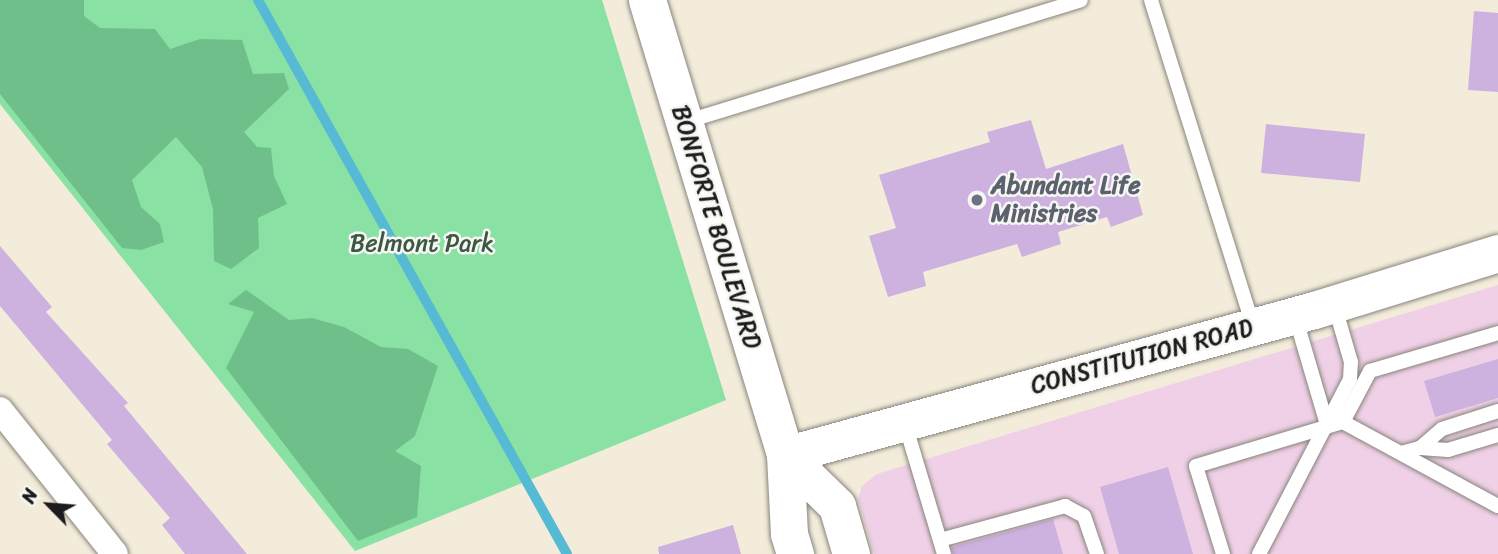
<!DOCTYPE html>
<style>
body{margin:0}
#map{position:relative;width:1498px;height:554px;overflow:hidden;background:#f3ecdb;font-family:Sriracha,sans-serif}
div>[style]{position:absolute}
.built>*{inset:0;background:#efd0e7}
.green>*{inset:0;background:#8ae1a4}
.forest>*{inset:0;background:#6fbf8a}
.stream>*{height:10px;margin:-5px;padding:0 5px;transform-origin:5px;border-radius:5px;background:#57bad5}
.building>*{inset:0;background:#cdb2e0}
.roads{filter:drop-shadow(0 0 2px #88847c) drop-shadow(0 0 2px #88847c)}
.lane>*{height:14px;margin:-7px;padding:0 7px;transform-origin:7px;border-radius:7px;background:#fff}
.street>*{height:26px;margin:-13px;padding:0 13px;transform-origin:13px;border-radius:13px;background:#fff}
.secondary>*{height:37px;margin:-18.5px;padding:0 18.5px;transform-origin:18.5px;border-radius:18.5px;background:#fff}
.dots>*{width:19px;height:19px;translate:-50% -50%;box-sizing:border-box;border:4px solid #f6f6f2;border-radius:50%}
span{translate:-50% -50%;white-space:nowrap;text-align:center;line-height:1.15;-webkit-text-stroke:5px #f6f6f2;paint-order:stroke}
.worship-label{font-size:24px;color:#5b616d;font-weight:700}
.left{translate:0 -50%;text-align:left}
.street-label{font-size:24px;color:#1c1c1c}
.park-label{font-size:24px;color:#3d5745}
.north{position:absolute;left:14px;top:470px;width:70px;height:70px;-webkit-text-stroke:5px #f6f6f2;paint-order:stroke;rotate:295deg;font-size:19px;font-weight:700;line-height:28px;text-align:center;color:#1c1c1c}
.north::after{content:'';display:block;margin:auto;width:24px;height:32px;background:#1c1c1c;clip-path:polygon(50% 0,100% 100%,50% 72%,0 100%)}
</style>
<div id="map">
<div class="built">
<div style="clip-path:polygon(1498px 285px,1498px 554px,874px 554px,858px 499px,862px 486px,877px 474px)"></div>
</div>
<div class="green">
<div style="clip-path:polygon(0 0,602px 0,726px 400px,355px 551px,0 104px)"></div>
</div>
<div class="forest">
<div style="clip-path:polygon(0 0,84px 0,84px 16px,100px 28px,155px 29px,170px 49px,200px 39px,242px 40px,253px 74px,284px 73px,289px 89px,244px 132px,257px 147px,271px 148px,274px 176px,287px 204px,258px 218px,259px 248px,231px 269px,214px 261px,213px 209px,202px 167px,176px 137px,132px 180px,141px 207px,160px 224px,164px 242px,141px 250px,122px 248px,0 94px)"></div>
<div style="clip-path:polygon(246px 290px,289px 320px,312px 318px,344px 327px,381px 347px,408px 349px,438px 366px,415px 436px,395px 451px,421px 466px,417px 517px,358px 541px,226px 368px,254px 312px,228px 304px)"></div>
</div>
<div class="stream">
<div style="left:258px;top:0;width:634px;rotate:60.85deg"></div>
</div>
<div class="building">
<div style="clip-path:polygon(1474px 11px,1498px 13px,1498px 92px,1468px 90px)"></div>
<div style="clip-path:polygon(1031px 120px,1046px 169px,1123px 144px,1143px 215px,1111px 227px,1107px 217px,1058px 232px,1061px 244px,1022px 257px,1017px 244px,923px 272px,926px 286px,888px 297px,869px 236px,896px 228px,879px 175px,990px 142px,987px 132px)"></div>
<div style="clip-path:polygon(1266px 124px,1365px 134px,1360px 182px,1261px 173px)"></div>
<div style="clip-path:polygon(0 246px,52px 307px,46px 312px,128px 403px,124px 406px,247px 554px,185px 554px,162px 525px,170px 518px,107px 444px,112px 440px,0 306px)"></div>
<div style="clip-path:polygon(1498px 359px,1498px 398px,1435px 417px,1424px 381px)"></div>
<div style="clip-path:polygon(1168px 467px,1193px 554px,1119px 554px,1100px 487px)"></div>
<div style="clip-path:polygon(1053px 519px,1063px 554px,953px 554px,952px 547px)"></div>
<div style="clip-path:polygon(733px 525px,741px 554px,659px 554px,658px 547px)"></div>
</div>
<div class="roads">
<div class="lane">
<div style="left:1151px;top:0;width:341px;rotate:72.6deg"></div>
<div style="left:685px;top:122px;width:414px;rotate:-17.1deg"></div>
<div style="left:1295px;top:316px;width:114px;rotate:73.6deg"></div>
<div style="left:1343px;top:422px;width:58px;rotate:-62.1deg"></div>
<div style="left:1370px;top:371px;width:134px;rotate:-16.5deg"></div>
<div style="left:905px;top:424px;width:136px;rotate:73.3deg"></div>
<div style="left:1420px;top:448px;width:28px;rotate:4deg"></div>
<div style="left:1448px;top:450px;width:52px;rotate:-16.7deg"></div>
<div style="left:1401px;top:453px;width:20px;rotate:-15deg"></div>
<div style="left:1420px;top:448px;width:29px;rotate:-41deg"></div>
<div style="left:1442px;top:429px;width:59px;rotate:-17.8deg"></div>
<div style="left:940px;top:540px;width:130px;rotate:-15.2deg"></div>
<div style="left:1065px;top:506px;width:21px;rotate:28deg"></div>
<div style="left:1084px;top:516px;width:40px;rotate:71.1deg"></div>
<div style="left:1223px;top:554px;width:92px;rotate:-107.1deg"></div>
<div style="left:1196px;top:466px;width:153px;rotate:-16.7deg"></div>
<div style="left:1343px;top:422px;width:176px;rotate:28.5deg"></div>
<div style="left:1259px;top:554px;width:197px;rotate:-62.5deg"></div>
<div style="left:1350px;top:379px;width:17px;rotate:-87deg"></div>
<div style="left:1351px;top:362px;width:60px;rotate:-106.3deg"></div>
</div>
<div class="street">
<div style="left:0;top:410px;width:184px;rotate:51.4deg"></div>
</div>
<div class="secondary">
<div style="left:647px;top:0;width:475px;rotate:73.1deg"></div>
<div style="left:785px;top:455px;width:79px;rotate:87.1deg"></div>
<div style="left:789px;top:534px;width:21px;rotate:73deg"></div>
<div style="left:785px;top:455px;width:549px;rotate:-15.33deg"></div>
<div style="left:1314px;top:310px;width:193px;rotate:-17.2deg"></div>
<div style="left:785px;top:455px;width:73px;rotate:44.4deg"></div>
<div style="left:837px;top:506px;width:50px;rotate:73.7deg"></div>
</div>
</div>
<div class="dots">
<div style="left:977px;top:200px;background:#6b7280"></div>
</div>
<div class="worship-label">
<span class="left" style="left:991px;top:200px">Abundant Life<br>Ministries</span>
</div>
<div class="street-label">
<span style="left:716px;top:227px;rotate:73deg">BONFORTE BOULEVARD</span>
<span style="left:1142px;top:357px;rotate:-15deg">CONSTITUTION ROAD</span>
</div>
<div class="park-label">
<span style="left:422px;top:244px">Belmont Park</span>
</div>
<div class="north">N</div>
</div>
